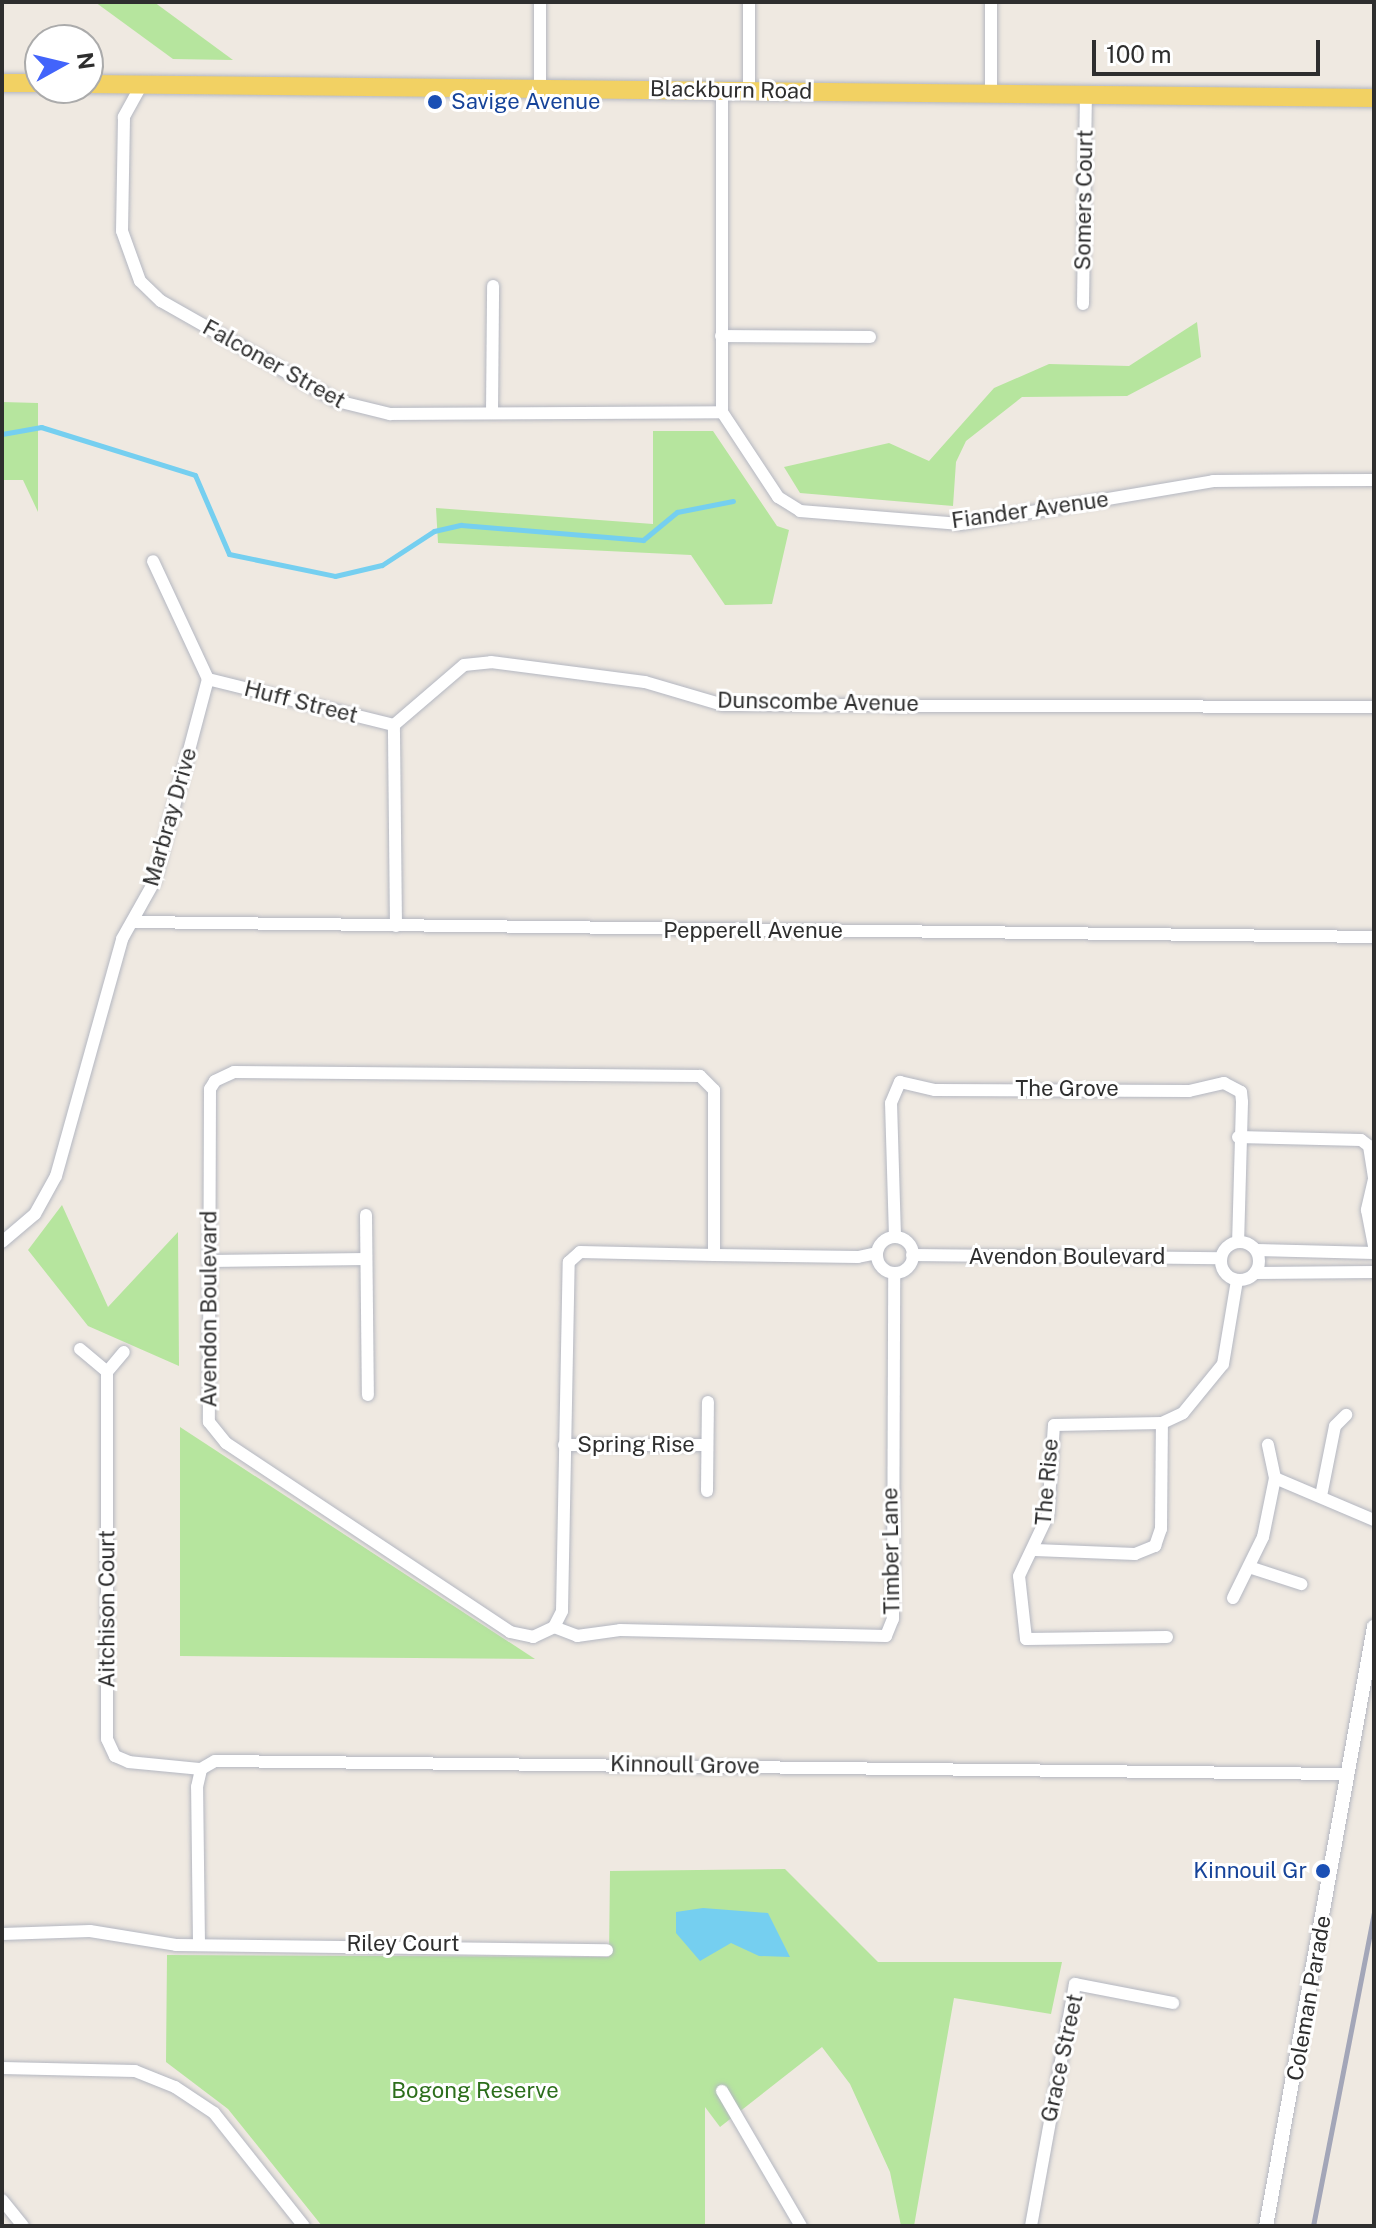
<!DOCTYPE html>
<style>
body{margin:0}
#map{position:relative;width:1376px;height:2228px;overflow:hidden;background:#efe9e1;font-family:"Public Sans",sans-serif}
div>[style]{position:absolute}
.green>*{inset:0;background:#b6e59e}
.water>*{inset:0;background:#75cff0}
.stream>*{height:5px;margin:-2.5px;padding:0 2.5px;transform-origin:2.5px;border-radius:2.5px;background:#75cff0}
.roads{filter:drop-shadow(0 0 2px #b4b7c1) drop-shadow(0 0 2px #b4b7c1)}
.minor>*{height:12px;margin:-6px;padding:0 6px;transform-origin:6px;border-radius:6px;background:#fff}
.minor>.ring{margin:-6px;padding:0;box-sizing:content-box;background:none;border:12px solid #fff;border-radius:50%}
.tertiary>*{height:14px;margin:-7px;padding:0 7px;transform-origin:7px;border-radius:7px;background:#fff}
.primary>*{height:18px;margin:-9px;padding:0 9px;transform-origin:9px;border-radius:9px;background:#f2d163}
.rail>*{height:5px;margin:-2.5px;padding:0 2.5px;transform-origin:2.5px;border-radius:2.5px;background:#a3a6b8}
.dots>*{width:22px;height:22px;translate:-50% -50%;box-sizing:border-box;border:4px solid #fff;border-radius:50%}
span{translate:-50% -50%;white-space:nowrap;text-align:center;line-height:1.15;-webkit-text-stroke:6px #fff;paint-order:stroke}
.street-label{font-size:22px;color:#2e2e2e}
.transit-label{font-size:22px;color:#164399}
.left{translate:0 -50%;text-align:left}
.right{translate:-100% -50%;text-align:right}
.park-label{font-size:22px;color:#2c6e1b}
.frame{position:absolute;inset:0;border:4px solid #2e2e2e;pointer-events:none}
.north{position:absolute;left:24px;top:24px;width:80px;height:80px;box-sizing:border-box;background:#fff;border:2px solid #ababab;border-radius:50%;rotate:82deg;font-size:22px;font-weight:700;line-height:32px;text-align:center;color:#2e2e2e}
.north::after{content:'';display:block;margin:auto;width:28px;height:36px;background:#4264fb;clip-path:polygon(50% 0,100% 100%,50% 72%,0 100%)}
.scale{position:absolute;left:1092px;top:40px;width:228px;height:36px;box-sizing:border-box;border:4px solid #2e2e2e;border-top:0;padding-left:10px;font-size:24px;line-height:28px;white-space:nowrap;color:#2e2e2e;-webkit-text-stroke:6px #fff;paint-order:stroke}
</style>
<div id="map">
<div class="green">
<div style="clip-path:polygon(95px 2px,154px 2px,233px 60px,173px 59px)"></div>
<div style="clip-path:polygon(1197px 322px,1201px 357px,1127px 396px,1022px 397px,966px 441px,956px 462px,953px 506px,800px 493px,784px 467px,889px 443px,929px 461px,994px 388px,1049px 364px,1129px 366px)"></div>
<div style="clip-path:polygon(2px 402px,38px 403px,38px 512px,23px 480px,2px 480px)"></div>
<div style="clip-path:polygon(653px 431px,713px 431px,777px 526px,789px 530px,772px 604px,725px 605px,691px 555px,438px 543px,436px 508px,653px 524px)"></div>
<div style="clip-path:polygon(62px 1205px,108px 1307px,178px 1232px,179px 1366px,88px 1326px,28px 1250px)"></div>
<div style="clip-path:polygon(180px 1427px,535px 1659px,180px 1656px)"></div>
<div style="clip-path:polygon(785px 1869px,878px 1962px,1062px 1962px,1051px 2014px,954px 1998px,914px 2226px,901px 2226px,890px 2172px,850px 2084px,822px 2047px,720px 2127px,705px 2107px,705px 2226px,322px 2226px,228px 2109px,166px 2062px,167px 1955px,609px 1957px,610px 1871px)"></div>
</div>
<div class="water">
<div style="clip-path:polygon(703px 1908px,768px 1913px,790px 1957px,759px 1956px,731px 1943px,700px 1961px,676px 1933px,676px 1912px)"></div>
</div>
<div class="stream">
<div style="left:2px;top:434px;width:40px;rotate:-10deg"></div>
<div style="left:41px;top:427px;width:161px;rotate:17.3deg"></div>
<div style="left:195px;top:475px;width:86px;rotate:66.7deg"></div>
<div style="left:229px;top:554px;width:108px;rotate:11.7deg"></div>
<div style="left:335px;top:576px;width:48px;rotate:-13.2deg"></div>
<div style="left:382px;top:565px;width:62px;rotate:-33.2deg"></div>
<div style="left:434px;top:531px;width:28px;rotate:-13deg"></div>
<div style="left:461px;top:525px;width:183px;rotate:4.7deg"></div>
<div style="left:643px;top:540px;width:44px;rotate:-39.5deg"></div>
<div style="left:677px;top:512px;width:57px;rotate:-11.1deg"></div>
</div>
<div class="roads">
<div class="minor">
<div style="left:540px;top:2px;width:86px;rotate:90deg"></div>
<div style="left:749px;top:2px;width:87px;rotate:90deg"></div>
<div style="left:142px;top:84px;width:38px;rotate:119deg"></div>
<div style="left:124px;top:117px;width:114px;rotate:91deg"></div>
<div style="left:122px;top:231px;width:53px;rotate:70.2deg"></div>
<div style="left:140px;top:281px;width:29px;rotate:44deg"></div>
<div style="left:161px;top:301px;width:202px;rotate:29.6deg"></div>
<div style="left:337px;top:401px;width:55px;rotate:13.8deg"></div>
<div style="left:390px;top:414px;width:332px;rotate:-0.3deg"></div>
<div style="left:722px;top:89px;width:323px;rotate:90deg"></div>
<div style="left:722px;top:412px;width:102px;rotate:56.6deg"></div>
<div style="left:778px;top:497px;width:26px;rotate:32deg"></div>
<div style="left:800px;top:511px;width:161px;rotate:4.6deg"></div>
<div style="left:960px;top:524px;width:257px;rotate:-9.6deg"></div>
<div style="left:1213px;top:481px;width:161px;rotate:-0.4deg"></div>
<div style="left:991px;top:96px;width:94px;rotate:-90deg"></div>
<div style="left:1083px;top:304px;width:208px;rotate:-89.2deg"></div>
<div style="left:721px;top:336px;width:149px;rotate:0.4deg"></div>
<div style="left:492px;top:413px;width:127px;rotate:-89.5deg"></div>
<div style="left:208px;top:679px;width:192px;rotate:13.9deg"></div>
<div style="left:133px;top:922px;width:1241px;rotate:0.69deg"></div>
<div style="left:396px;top:926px;width:201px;rotate:-90.6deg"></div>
<div style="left:394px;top:725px;width:92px;rotate:-40.6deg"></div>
<div style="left:464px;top:665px;width:27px;rotate:-6deg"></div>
<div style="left:491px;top:662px;width:155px;rotate:7.4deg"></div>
<div style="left:645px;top:682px;width:81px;rotate:16.4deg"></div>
<div style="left:723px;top:705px;width:651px;rotate:0.18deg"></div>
<div style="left:1238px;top:1137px;width:123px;rotate:1.4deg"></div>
<div style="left:1361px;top:1140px;width:10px;rotate:37deg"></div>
<div style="left:1369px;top:1146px;width:33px;rotate:81deg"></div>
<div style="left:1374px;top:1179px;width:32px;rotate:103deg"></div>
<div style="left:1367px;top:1210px;width:36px;rotate:79deg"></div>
<div style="left:366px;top:1215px;width:180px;rotate:89.4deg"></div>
<div style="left:895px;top:1237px;width:134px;rotate:-91.7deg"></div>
<div style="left:891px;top:1103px;width:23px;rotate:-67deg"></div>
<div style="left:900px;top:1082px;width:36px;rotate:13deg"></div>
<div style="left:935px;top:1090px;width:254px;rotate:0.2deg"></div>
<div style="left:1189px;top:1091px;width:36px;rotate:-13deg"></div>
<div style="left:1224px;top:1083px;width:19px;rotate:28deg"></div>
<div style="left:1241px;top:1092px;width:10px;rotate:84deg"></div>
<div style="left:1242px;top:1102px;width:139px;rotate:91.6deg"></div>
<div class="ring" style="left:877px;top:1237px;width:24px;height:24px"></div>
<div class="ring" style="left:1221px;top:1242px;width:26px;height:26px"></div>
<div style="left:2px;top:1242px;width:43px;rotate:-40.3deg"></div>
<div style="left:35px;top:1214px;width:43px;rotate:-61.1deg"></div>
<div style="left:56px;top:1176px;width:246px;rotate:-74.4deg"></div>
<div style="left:122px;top:939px;width:65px;rotate:-60.7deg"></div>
<div style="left:154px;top:882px;width:210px;rotate:-75.1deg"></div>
<div style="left:208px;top:679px;width:130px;rotate:-115deg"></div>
<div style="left:1257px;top:1250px;width:117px;rotate:1.5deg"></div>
<div style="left:714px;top:1255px;width:165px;rotate:-90deg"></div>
<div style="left:714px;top:1090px;width:20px;rotate:-135deg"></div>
<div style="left:700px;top:1076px;width:466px;rotate:-179.5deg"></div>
<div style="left:234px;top:1072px;width:21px;rotate:155deg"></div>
<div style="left:215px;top:1081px;width:9px;rotate:122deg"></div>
<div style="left:210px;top:1089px;width:333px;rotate:90.2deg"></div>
<div style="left:209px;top:1422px;width:27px;rotate:51deg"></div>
<div style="left:226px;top:1443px;width:341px;rotate:33.6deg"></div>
<div style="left:510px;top:1632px;width:24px;rotate:12deg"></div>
<div style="left:533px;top:1637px;width:23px;rotate:-25deg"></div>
<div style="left:554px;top:1627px;width:18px;rotate:-63deg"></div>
<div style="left:562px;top:1611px;width:349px;rotate:-88.9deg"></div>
<div style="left:569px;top:1262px;width:15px;rotate:-42deg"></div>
<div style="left:580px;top:1252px;width:134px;rotate:1.3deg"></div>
<div style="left:714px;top:1255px;width:144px;rotate:0.8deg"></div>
<div style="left:858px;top:1257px;width:19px;rotate:-12deg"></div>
<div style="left:912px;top:1255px;width:309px;rotate:0.6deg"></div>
<div style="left:209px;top:1261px;width:157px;rotate:-0.7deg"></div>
<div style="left:1255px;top:1273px;width:119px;rotate:-0.5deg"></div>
<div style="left:80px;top:1349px;width:35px;rotate:40deg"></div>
<div style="left:107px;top:1372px;width:26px;rotate:-50deg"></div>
<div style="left:107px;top:1372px;width:367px;rotate:90deg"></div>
<div style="left:107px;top:1739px;width:19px;rotate:65deg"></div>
<div style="left:115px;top:1756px;width:15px;rotate:23deg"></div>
<div style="left:129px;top:1762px;width:72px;rotate:5.6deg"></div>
<div style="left:564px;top:1445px;width:143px"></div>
<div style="left:1275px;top:1478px;width:108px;rotate:23deg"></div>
<div style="left:707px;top:1491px;width:89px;rotate:-89.4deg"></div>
<div style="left:1321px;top:1496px;width:71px;rotate:-78.7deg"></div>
<div style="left:1335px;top:1426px;width:16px;rotate:-45deg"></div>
<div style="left:1035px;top:1550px;width:100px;rotate:2.3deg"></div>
<div style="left:1135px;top:1554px;width:22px;rotate:-22deg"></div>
<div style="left:1155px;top:1546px;width:18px;rotate:-71deg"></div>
<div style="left:1161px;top:1529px;width:106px;rotate:-89.5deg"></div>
<div style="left:1252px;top:1568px;width:52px;rotate:18.1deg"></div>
<div style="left:1233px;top:1598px;width:68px;rotate:-63.8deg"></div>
<div style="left:1263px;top:1537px;width:60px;rotate:-78.5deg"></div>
<div style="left:1275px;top:1478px;width:34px;rotate:-102deg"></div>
<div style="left:554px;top:1627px;width:25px;rotate:21deg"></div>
<div style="left:577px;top:1636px;width:43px;rotate:-7.9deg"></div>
<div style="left:620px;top:1630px;width:266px;rotate:1.3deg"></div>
<div style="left:886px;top:1636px;width:18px;rotate:-68deg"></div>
<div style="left:893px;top:1619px;width:346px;rotate:-89.8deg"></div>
<div style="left:1167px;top:1637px;width:141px;rotate:179.2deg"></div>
<div style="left:1026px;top:1639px;width:63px;rotate:-96.3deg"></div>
<div style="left:1019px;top:1576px;width:68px;rotate:-64.6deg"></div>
<div style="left:1048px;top:1515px;width:90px;rotate:-86.2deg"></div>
<div style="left:1054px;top:1425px;width:108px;rotate:-1.1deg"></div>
<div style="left:1162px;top:1423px;width:23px;rotate:-25deg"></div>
<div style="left:1183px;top:1413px;width:63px;rotate:-50.8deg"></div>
<div style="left:1223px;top:1364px;width:85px;rotate:-80.5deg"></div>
<div style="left:2px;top:1934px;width:88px;rotate:-2deg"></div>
<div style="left:90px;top:1931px;width:87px;rotate:9.2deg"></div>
<div style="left:176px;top:1945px;width:431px;rotate:0.7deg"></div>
<div style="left:199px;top:1944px;width:157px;rotate:-90.7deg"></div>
<div style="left:197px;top:1787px;width:18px;rotate:-77deg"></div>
<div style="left:201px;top:1769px;width:16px;rotate:-30deg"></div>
<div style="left:215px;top:1761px;width:1132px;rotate:0.66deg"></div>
<div style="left:2px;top:2068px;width:133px;rotate:1.3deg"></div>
<div style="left:135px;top:2071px;width:43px;rotate:21.8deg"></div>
<div style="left:175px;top:2087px;width:47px;rotate:33.7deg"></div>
<div style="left:214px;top:2113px;width:144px;rotate:51.5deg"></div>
<div style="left:722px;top:2091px;width:156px;rotate:59.7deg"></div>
<div style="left:2px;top:2200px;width:33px;rotate:51deg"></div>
<div style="left:1031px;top:2226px;width:246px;rotate:-79.7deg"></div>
<div style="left:1075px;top:1984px;width:100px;rotate:11deg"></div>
</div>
<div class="tertiary">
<div style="left:1266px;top:2226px;width:609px;rotate:-79.78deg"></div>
</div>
<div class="primary">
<div style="left:2px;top:83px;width:38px"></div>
<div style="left:88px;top:84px;width:1286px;rotate:0.62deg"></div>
</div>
</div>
<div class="rail">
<div style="left:1313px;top:2226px;width:321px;rotate:-79deg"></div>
</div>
<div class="dots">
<div style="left:435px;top:102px;background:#1a4fb4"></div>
<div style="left:1323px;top:1871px;background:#1a4fb4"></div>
</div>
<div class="street-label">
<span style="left:731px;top:90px;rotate:1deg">Blackburn Road</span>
<span style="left:1084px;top:200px;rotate:-89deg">Somers Court</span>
<span style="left:274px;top:364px;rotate:29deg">Falconer Street</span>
<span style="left:1030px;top:510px;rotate:-8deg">Fiander Avenue</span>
<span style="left:301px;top:702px;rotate:14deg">Huff Street</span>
<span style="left:818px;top:702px;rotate:1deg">Dunscombe Avenue</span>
<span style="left:170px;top:817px;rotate:-74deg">Marbray Drive</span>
<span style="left:753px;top:931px">Pepperell Avenue</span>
<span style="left:1067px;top:1089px">The Grove</span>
<span style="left:1067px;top:1257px">Avendon Boulevard</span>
<span style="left:209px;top:1309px;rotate:-90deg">Avendon Boulevard</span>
<span style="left:636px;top:1445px">Spring Rise</span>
<span style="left:1047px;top:1482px;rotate:-85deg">The Rise</span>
<span style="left:891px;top:1551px;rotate:-91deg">Timber Lane</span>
<span style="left:107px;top:1609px;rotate:-90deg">Aitchison Court</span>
<span style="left:685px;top:1765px;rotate:1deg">Kinnoull Grove</span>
<span style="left:403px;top:1944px">Riley Court</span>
<span style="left:1309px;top:1998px;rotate:-80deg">Coleman Parade</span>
<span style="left:1062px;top:2058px;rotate:-78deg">Grace Street</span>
</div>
<div class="transit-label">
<span class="left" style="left:451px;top:102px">Savige Avenue</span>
<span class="right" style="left:1307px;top:1871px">Kinnouil Gr</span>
</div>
<div class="park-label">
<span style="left:475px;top:2091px">Bogong Reserve</span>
</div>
<div class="frame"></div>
<div class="north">N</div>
<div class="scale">100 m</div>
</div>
